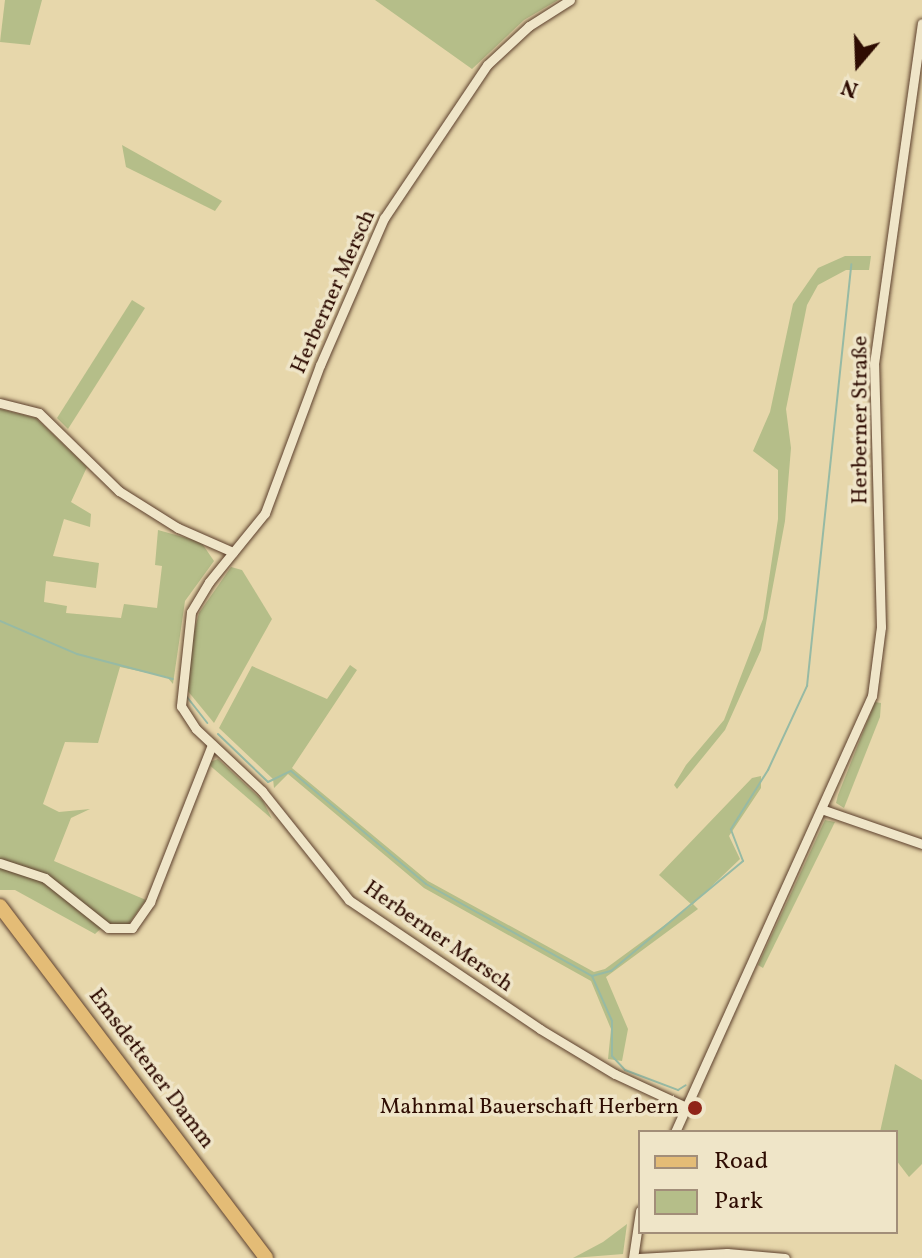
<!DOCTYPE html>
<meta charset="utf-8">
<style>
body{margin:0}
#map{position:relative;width:922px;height:1258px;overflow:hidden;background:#e7d7ab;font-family:Vollkorn,serif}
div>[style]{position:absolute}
.green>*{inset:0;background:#b5be89}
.stream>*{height:2px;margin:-1px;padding:0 1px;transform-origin:1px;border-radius:1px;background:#97baa4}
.roads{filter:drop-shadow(0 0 2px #5c3f2c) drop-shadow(0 0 2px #5c3f2c)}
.street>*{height:9px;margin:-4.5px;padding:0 4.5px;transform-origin:4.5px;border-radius:4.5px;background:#efe5c8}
.primary>*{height:14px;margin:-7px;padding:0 7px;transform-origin:7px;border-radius:7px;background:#e4bc76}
.dots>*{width:22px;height:22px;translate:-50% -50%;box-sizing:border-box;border:4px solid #efe5c8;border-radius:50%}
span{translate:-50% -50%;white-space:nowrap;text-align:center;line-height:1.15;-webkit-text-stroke:7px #efe5c8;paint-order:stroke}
.street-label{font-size:22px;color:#2e0c02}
.poi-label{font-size:22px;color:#2e0c02}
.right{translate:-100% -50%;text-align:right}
.legend{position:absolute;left:638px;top:1130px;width:260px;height:104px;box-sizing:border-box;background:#efe5c8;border:2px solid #a28e79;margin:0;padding:10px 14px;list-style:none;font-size:24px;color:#2e0c02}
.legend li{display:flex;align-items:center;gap:16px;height:40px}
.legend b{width:40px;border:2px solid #a28e79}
.north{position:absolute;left:818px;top:24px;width:80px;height:80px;-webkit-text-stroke:6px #efe5c8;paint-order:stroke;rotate:199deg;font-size:22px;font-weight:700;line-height:32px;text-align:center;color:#2e0c02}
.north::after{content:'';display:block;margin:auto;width:28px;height:36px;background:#2e0c02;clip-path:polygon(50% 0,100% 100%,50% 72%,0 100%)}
</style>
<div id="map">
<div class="green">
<div style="clip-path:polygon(5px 0,42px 0,30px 45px,0 42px)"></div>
<div style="clip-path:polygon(375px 0,558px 0,524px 20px,472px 69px)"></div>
<div style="clip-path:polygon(122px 145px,222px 201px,215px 211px,126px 167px)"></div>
<div style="clip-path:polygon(845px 256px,871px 256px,869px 270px,846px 270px,818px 285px,807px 305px,786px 409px,791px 448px,785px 521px,761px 650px,725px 730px,677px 789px,674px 785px,686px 765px,724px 720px,763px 619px,778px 519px,778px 470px,753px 451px,770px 412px,793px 304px,818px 268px)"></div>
<div style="clip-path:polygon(132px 300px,145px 308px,68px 429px,57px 418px)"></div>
<div style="clip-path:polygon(0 409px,36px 418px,87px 467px,71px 502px,91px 514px,90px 527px,64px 519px,53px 556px,99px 563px,96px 588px,46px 581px,44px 602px,67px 606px,66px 613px,121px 618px,124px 604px,157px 608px,162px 566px,155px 565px,158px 530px,201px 542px,214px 561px,185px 601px,173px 684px,167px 677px,120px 667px,98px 743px,65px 742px,43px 804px,59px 812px,90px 809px,71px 818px,54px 861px,146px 900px,128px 925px,107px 923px,95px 934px,15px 890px,0 890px)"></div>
<div style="clip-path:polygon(231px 567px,242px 570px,272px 619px,214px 723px,187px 690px,190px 647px,199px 613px)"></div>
<div style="clip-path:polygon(350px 665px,357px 670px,292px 768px,428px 881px,594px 972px,605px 969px,692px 905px,659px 875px,752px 778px,761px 776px,761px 788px,729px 836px,740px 859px,693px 904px,698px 909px,606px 977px,628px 1029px,622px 1061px,608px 1059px,611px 1029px,591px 981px,424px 888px,288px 774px,274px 788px,273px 779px,219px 728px,252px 666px,327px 699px)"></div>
<div style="clip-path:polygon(875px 702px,881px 703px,880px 717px,844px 808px,836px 803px,838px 795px)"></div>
<div style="clip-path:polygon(218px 759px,263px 801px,272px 819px,207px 763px)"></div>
<div style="clip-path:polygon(825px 820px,835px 822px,763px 968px,758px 965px)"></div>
<div style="clip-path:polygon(895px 1064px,922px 1080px,922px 1164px,909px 1177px,896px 1160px,896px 1132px,880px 1132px)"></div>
<div style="clip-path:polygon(627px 1224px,623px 1254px,573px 1258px,603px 1242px)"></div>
</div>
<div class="stream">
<div style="left:0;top:621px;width:84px;rotate:23.2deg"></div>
<div style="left:77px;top:654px;width:99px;rotate:14.6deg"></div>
<div style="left:187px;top:697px;width:33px;rotate:52deg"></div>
<div style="left:218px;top:734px;width:69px;rotate:43.8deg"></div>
<div style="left:268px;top:782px;width:25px;rotate:-26deg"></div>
<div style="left:291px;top:771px;width:176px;rotate:39.9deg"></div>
<div style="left:426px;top:884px;width:190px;rotate:29deg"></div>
<div style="left:592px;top:976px;width:49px;rotate:66deg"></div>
<div style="left:612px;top:1021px;width:35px;rotate:90deg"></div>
<div style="left:612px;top:1056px;width:19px;rotate:47deg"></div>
<div style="left:625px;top:1070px;width:57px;rotate:20.7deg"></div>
<div style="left:678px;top:1090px;width:9px;rotate:-32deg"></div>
<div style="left:592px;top:976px;width:20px;rotate:-15deg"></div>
<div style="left:611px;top:971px;width:172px;rotate:-39.8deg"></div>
<div style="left:743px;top:861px;width:34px;rotate:-111deg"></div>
<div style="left:731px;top:829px;width:70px;rotate:-57.9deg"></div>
<div style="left:768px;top:770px;width:93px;rotate:-65.1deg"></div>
<div style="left:807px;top:686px;width:424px;rotate:-84deg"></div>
</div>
<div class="roads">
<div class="street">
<div style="left:570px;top:0;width:49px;rotate:147.6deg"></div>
<div style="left:529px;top:26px;width:57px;rotate:137.1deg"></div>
<div style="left:487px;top:65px;width:184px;rotate:123.9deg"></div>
<div style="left:384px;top:218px;width:160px;rotate:113.5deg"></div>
<div style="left:320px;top:365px;width:158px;rotate:110.4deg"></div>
<div style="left:265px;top:513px;width:89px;rotate:129.1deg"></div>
<div style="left:209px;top:582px;width:35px;rotate:121deg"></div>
<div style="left:191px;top:612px;width:95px;rotate:96.1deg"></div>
<div style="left:181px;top:706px;width:27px;rotate:57deg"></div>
<div style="left:196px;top:729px;width:91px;rotate:43.2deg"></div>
<div style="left:262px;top:791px;width:139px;rotate:51.4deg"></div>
<div style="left:349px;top:900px;width:230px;rotate:34deg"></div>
<div style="left:540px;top:1029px;width:87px;rotate:31deg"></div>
<div style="left:615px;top:1074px;width:78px;rotate:24.9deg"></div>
<div style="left:0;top:403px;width:40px;rotate:14.4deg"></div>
<div style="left:39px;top:413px;width:112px;rotate:44.3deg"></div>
<div style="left:119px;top:491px;width:70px;rotate:32.1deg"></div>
<div style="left:178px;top:528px;width:60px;rotate:23.6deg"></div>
<div style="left:824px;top:810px;width:104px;rotate:19.1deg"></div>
<div style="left:0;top:863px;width:47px;rotate:18.4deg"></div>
<div style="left:45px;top:878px;width:80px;rotate:38.4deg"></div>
<div style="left:108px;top:928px;width:24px"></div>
<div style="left:132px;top:928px;width:32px;rotate:-55deg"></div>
<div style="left:150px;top:902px;width:169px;rotate:-68.5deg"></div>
<div style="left:675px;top:1132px;width:478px;rotate:-65.7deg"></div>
<div style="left:872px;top:696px;width:70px;rotate:-82.6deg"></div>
<div style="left:881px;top:627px;width:263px;rotate:-91.5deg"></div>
<div style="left:874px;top:364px;width:344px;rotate:-82deg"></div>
<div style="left:633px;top:1258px;width:48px;rotate:-81.5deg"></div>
<div style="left:639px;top:1258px;width:88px;rotate:-3.3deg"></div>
<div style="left:727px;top:1253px;width:58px;rotate:4.9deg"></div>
</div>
<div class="primary">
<div style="left:0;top:906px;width:441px;rotate:52.9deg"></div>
</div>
</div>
<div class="dots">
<div style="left:695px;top:1108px;background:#8f2418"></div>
</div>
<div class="street-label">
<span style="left:334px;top:292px;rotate:-66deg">Herberner Mersch</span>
<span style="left:861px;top:420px;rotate:-90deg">Herberner Straße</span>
<span style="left:438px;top:937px;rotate:35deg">Herberner Mersch</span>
<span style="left:151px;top:1069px;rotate:53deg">Emsdettener Damm</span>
</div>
<div class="poi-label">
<span class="right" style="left:679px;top:1108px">Mahnmal Bauerschaft Herbern</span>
</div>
<ul class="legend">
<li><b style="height:10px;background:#e4bc76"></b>Road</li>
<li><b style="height:22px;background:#b5be89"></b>Park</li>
</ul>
<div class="north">N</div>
</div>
